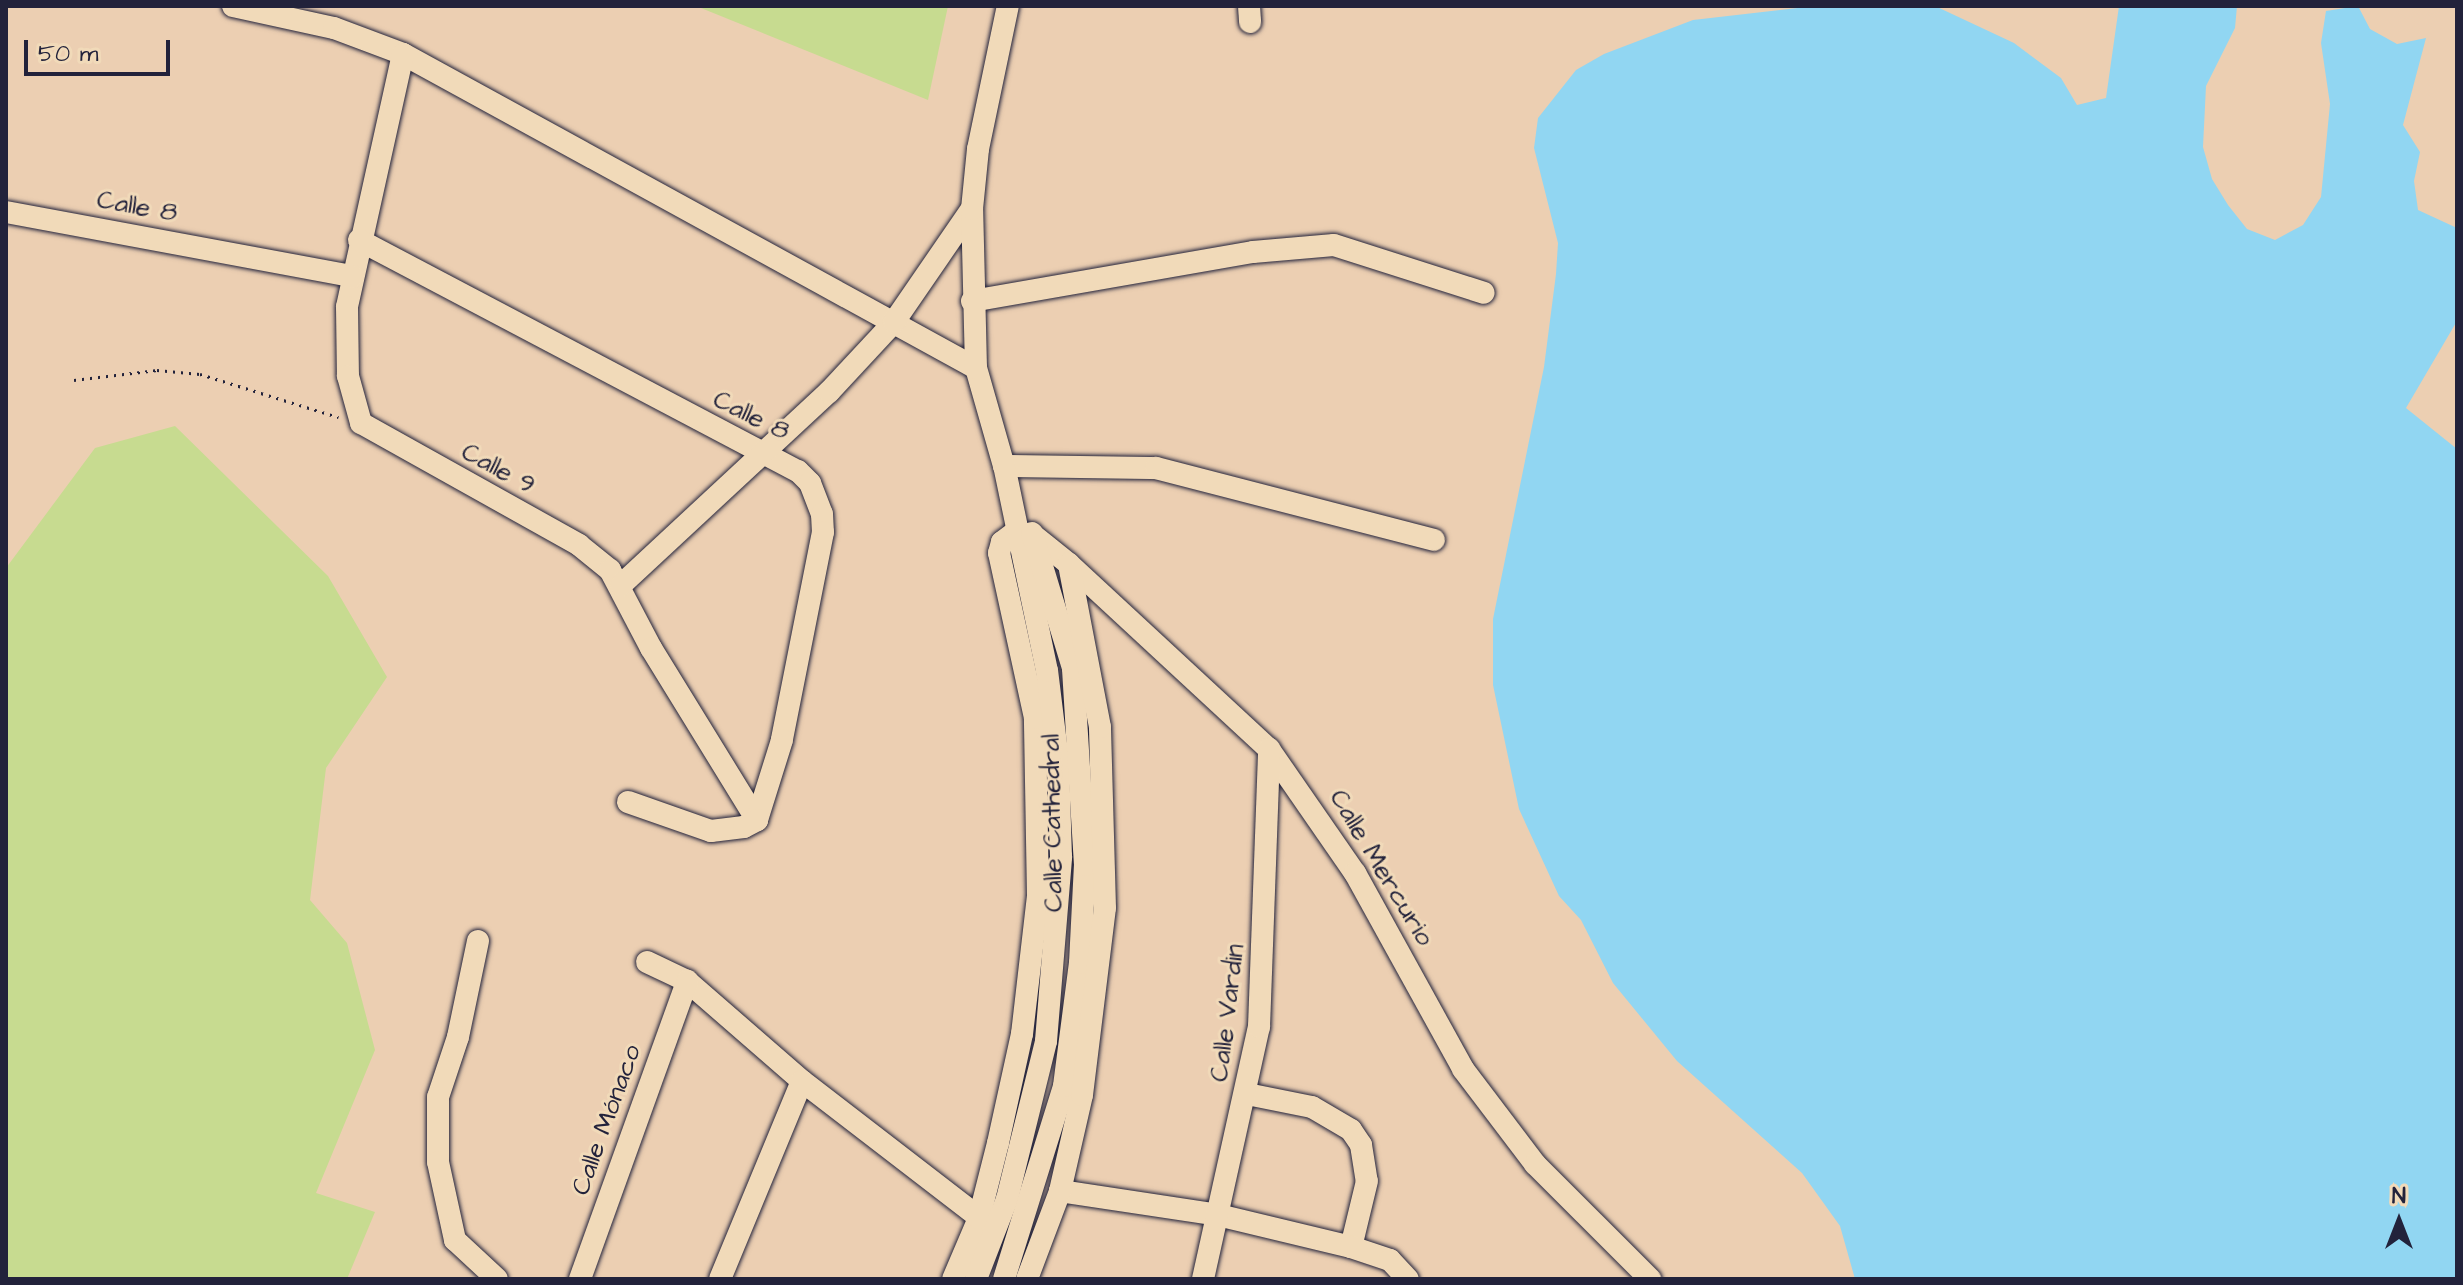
<!DOCTYPE html>
<meta charset="utf-8">
<style>
body{margin:0}
#map{position:relative;width:2463px;height:1285px;overflow:hidden;background:#eccfb2;font-family:"Architects Daughter",sans-serif}
div>[style]{position:absolute}
.green>*{inset:0;background:#c7db90}
.water>*{inset:0;background:#91d6f2}
.path>*{height:3px;margin-top:-1.5px;transform-origin:0;background:repeating-linear-gradient(90deg,#22223b 0 2px,transparent 0 8px)}
.roads{filter:drop-shadow(0 0 2px #22223b) drop-shadow(0 0 2px #22223b)}
.minor>*{height:22px;margin:-11px;padding:0 11px;transform-origin:11px;border-radius:11px;background:#f1dab9}
span{translate:-50% -50%;white-space:nowrap;text-align:center;line-height:1.15;-webkit-text-stroke:6px #f1dab9;paint-order:stroke}
.street-label{font-size:26px;color:#22223b}
.frame{position:absolute;inset:0;border:8px solid #22223b;pointer-events:none}
.north{position:absolute;left:2359px;top:1181px;width:80px;height:80px;-webkit-text-stroke:6px #f1dab9;paint-order:stroke;rotate:0deg;font-size:22px;font-weight:700;line-height:32px;text-align:center;color:#22223b}
.north::after{content:'';display:block;margin:auto;width:28px;height:36px;background:#22223b;clip-path:polygon(50% 0,100% 100%,50% 72%,0 100%)}
.scale{position:absolute;left:24px;top:40px;width:146px;height:36px;box-sizing:border-box;border:4px solid #22223b;border-top:0;padding-left:10px;font-size:24px;line-height:28px;white-space:nowrap;color:#22223b;-webkit-text-stroke:6px #f1dab9;paint-order:stroke}
</style>
<div id="map">
<div class="green">
<div style="clip-path:polygon(696px 6px,948px 6px,928px 100px)"></div>
<div style="clip-path:polygon(175px 426px,328px 576px,387px 677px,326px 768px,310px 900px,347px 943px,375px 1050px,316px 1193px,375px 1212px,347px 1279px,6px 1279px,6px 568px,95px 448px)"></div>
</div>
<div class="water">
<div style="clip-path:polygon(1815px 6px,1935px 6px,2014px 43px,2061px 78px,2077px 105px,2106px 98px,2119px 6px,2237px 6px,2235px 28px,2206px 86px,2203px 147px,2212px 179px,2228px 205px,2247px 229px,2275px 240px,2303px 225px,2321px 197px,2330px 104px,2321px 43px,2326px 11px,2358px 6px,2370px 29px,2397px 44px,2426px 38px,2403px 125px,2420px 152px,2414px 181px,2418px 210px,2457px 228px,2457px 321px,2406px 408px,2457px 449px,2457px 1279px,1855px 1279px,1840px 1226px,1802px 1173px,1677px 1061px,1613px 983px,1581px 920px,1559px 896px,1519px 809px,1493px 685px,1493px 619px,1544px 367px,1556px 274px,1558px 243px,1534px 148px,1538px 118px,1576px 70px,1604px 54px,1693px 20px)"></div>
</div>
<div class="path">
<div style="left:74px;top:380px;width:84px;rotate:-6.9deg"></div>
<div style="left:157px;top:370px;width:43px;rotate:5.3deg"></div>
<div style="left:200px;top:374px;width:145px;rotate:17.3deg"></div>
</div>
<div class="roads">
<div class="minor">
<div style="left:233px;top:6px;width:103px;rotate:12.3deg"></div>
<div style="left:334px;top:28px;width:74px;rotate:20.6deg"></div>
<div style="left:403px;top:54px;width:653px;rotate:28.72deg"></div>
<div style="left:1249px;top:6px;width:16px;rotate:86deg"></div>
<div style="left:403px;top:54px;width:259px;rotate:102.5deg"></div>
<div style="left:347px;top:307px;width:69px;rotate:89.2deg"></div>
<div style="left:348px;top:376px;width:49px;rotate:74.5deg"></div>
<div style="left:361px;top:423px;width:250px;rotate:29.2deg"></div>
<div style="left:579px;top:545px;width:40px;rotate:39deg"></div>
<div style="left:610px;top:570px;width:88px;rotate:62.3deg"></div>
<div style="left:651px;top:648px;width:202px;rotate:58.4deg"></div>
<div style="left:6px;top:212px;width:353px;rotate:10.5deg"></div>
<div style="left:359px;top:240px;width:496px;rotate:27.8deg"></div>
<div style="left:798px;top:471px;width:17px;rotate:45deg"></div>
<div style="left:810px;top:483px;width:33px;rotate:69deg"></div>
<div style="left:822px;top:514px;width:18px;rotate:87deg"></div>
<div style="left:823px;top:532px;width:212px;rotate:101.2deg"></div>
<div style="left:782px;top:740px;width:84px;rotate:107.4deg"></div>
<div style="left:972px;top:301px;width:285px;rotate:-9.9deg"></div>
<div style="left:1253px;top:252px;width:81px;rotate:-4.9deg"></div>
<div style="left:1334px;top:245px;width:157px;rotate:17.7deg"></div>
<div style="left:1004px;top:466px;width:152px;rotate:0.8deg"></div>
<div style="left:1156px;top:468px;width:287px;rotate:14.5deg"></div>
<div style="left:1014px;top:533px;width:19px;rotate:6deg"></div>
<div style="left:1033px;top:535px;width:46px;rotate:38.9deg"></div>
<div style="left:1069px;top:564px;width:272px;rotate:42.8deg"></div>
<div style="left:1269px;top:749px;width:151px;rotate:55.3deg"></div>
<div style="left:1355px;top:873px;width:224px;rotate:61.1deg"></div>
<div style="left:1463px;top:1069px;width:119px;rotate:52.8deg"></div>
<div style="left:1535px;top:1164px;width:163px;rotate:45deg"></div>
<div style="left:621px;top:585px;width:284px;rotate:-42.9deg"></div>
<div style="left:829px;top:392px;width:96px;rotate:-47.1deg"></div>
<div style="left:894px;top:322px;width:136px;rotate:-55.5deg"></div>
<div style="left:628px;top:802px;width:88px;rotate:19.3deg"></div>
<div style="left:711px;top:831px;width:33px;rotate:-7deg"></div>
<div style="left:744px;top:827px;width:15px;rotate:-28deg"></div>
<div style="left:478px;top:941px;width:98px;rotate:101.8deg"></div>
<div style="left:458px;top:1037px;width:63px;rotate:108.4deg"></div>
<div style="left:438px;top:1097px;width:65px;rotate:90deg"></div>
<div style="left:438px;top:1162px;width:80px;rotate:77.7deg"></div>
<div style="left:455px;top:1240px;width:57px;rotate:42.9deg"></div>
<div style="left:647px;top:962px;width:44px;rotate:25.4deg"></div>
<div style="left:687px;top:981px;width:152px;rotate:41deg"></div>
<div style="left:802px;top:1081px;width:237px;rotate:37.6deg"></div>
<div style="left:1247px;top:1094px;width:66px;rotate:11.3deg"></div>
<div style="left:1312px;top:1107px;width:45px;rotate:30.5deg"></div>
<div style="left:1351px;top:1130px;width:18px;rotate:56deg"></div>
<div style="left:1361px;top:1145px;width:36px;rotate:81deg"></div>
<div style="left:1367px;top:1181px;width:68px;rotate:103.6deg"></div>
<div style="left:1060px;top:1191px;width:160px;rotate:8.6deg"></div>
<div style="left:1218px;top:1215px;width:137px;rotate:13.5deg"></div>
<div style="left:1351px;top:1247px;width:41px;rotate:18.4deg"></div>
<div style="left:1390px;top:1260px;width:26px;rotate:47deg"></div>
<div style="left:580px;top:1279px;width:317px;rotate:-70.2deg"></div>
<div style="left:720px;top:1279px;width:214px;rotate:-67.5deg"></div>
<div style="left:953px;top:1279px;width:66px;rotate:-66.9deg"></div>
<div style="left:979px;top:1218px;width:77px;rotate:-75.8deg"></div>
<div style="left:998px;top:1143px;width:112px;rotate:-77.6deg"></div>
<div style="left:1022px;top:1034px;width:139px;rotate:-83.4deg"></div>
<div style="left:1038px;top:896px;width:178px;rotate:-91deg"></div>
<div style="left:1035px;top:718px;width:169px;rotate:-102.3deg"></div>
<div style="left:999px;top:553px;width:11px;rotate:-75deg"></div>
<div style="left:1002px;top:542px;width:15px;rotate:-37deg"></div>
<div style="left:976px;top:1279px;width:86px;rotate:-68.8deg"></div>
<div style="left:1007px;top:1199px;width:163px;rotate:-76.1deg"></div>
<div style="left:1046px;top:1041px;width:185px;rotate:-85.3deg"></div>
<div style="left:1061px;top:857px;width:97px;rotate:-91.8deg"></div>
<div style="left:1058px;top:760px;width:90px;rotate:-97deg"></div>
<div style="left:1047px;top:671px;width:209px;rotate:-101.8deg"></div>
<div style="left:1004px;top:466px;width:102px;rotate:-105.9deg"></div>
<div style="left:976px;top:368px;width:159px;rotate:-91.4deg"></div>
<div style="left:972px;top:209px;width:60px;rotate:-84.3deg"></div>
<div style="left:978px;top:149px;width:146px;rotate:-78.2deg"></div>
<div style="left:1004px;top:1279px;width:202px;rotate:-72.7deg"></div>
<div style="left:1064px;top:1086px;width:124px;rotate:-82.6deg"></div>
<div style="left:1080px;top:963px;width:98px;rotate:-87.1deg"></div>
<div style="left:1085px;top:865px;width:197px;rotate:-93.5deg"></div>
<div style="left:1073px;top:668px;width:141px;rotate:-106.9deg"></div>
<div style="left:1027px;top:1279px;width:94px;rotate:-69.4deg"></div>
<div style="left:1060px;top:1191px;width:98px;rotate:-77.1deg"></div>
<div style="left:1082px;top:1095px;width:188px;rotate:-83deg"></div>
<div style="left:1105px;top:908px;width:181px;rotate:-91.6deg"></div>
<div style="left:1100px;top:727px;width:166px;rotate:-100.8deg"></div>
<div style="left:1203px;top:1279px;width:258px;rotate:-77.5deg"></div>
<div style="left:1259px;top:1027px;width:278px;rotate:-87.9deg"></div>
</div>
</div>
<div class="street-label">
<span style="left:137px;top:207px;rotate:10deg">Calle 8</span>
<span style="left:751px;top:416px;rotate:26deg">Calle 8</span>
<span style="left:498px;top:469px;rotate:28deg">Calle 9</span>
<span style="left:1053px;top:823px;rotate:-91deg">Calle Cathedral</span>
<span style="left:1381px;top:868px;rotate:59deg">Calle Mercurio</span>
<span style="left:1228px;top:1013px;rotate:-83deg">Calle Vardin</span>
<span style="left:607px;top:1120px;rotate:-70deg">Calle Mónaco</span>
</div>
<div class="frame"></div>
<div class="north">N</div>
<div class="scale">50 m</div>
</div>
